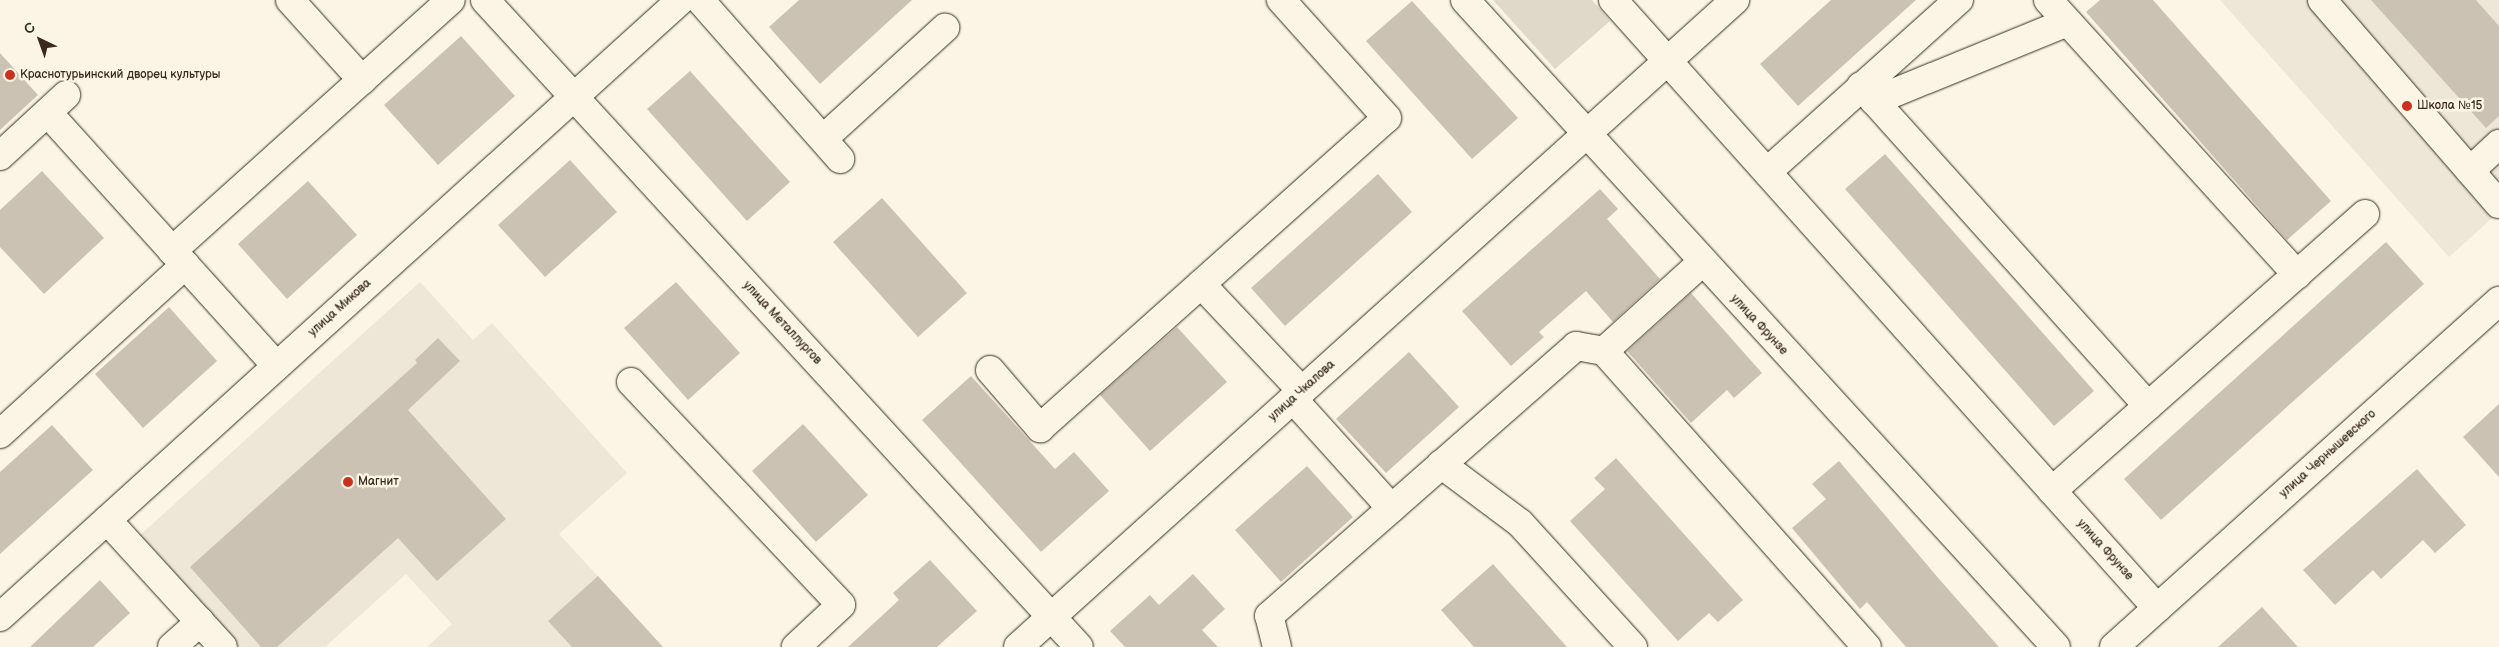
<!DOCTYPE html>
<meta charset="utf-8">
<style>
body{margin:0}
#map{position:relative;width:2499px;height:647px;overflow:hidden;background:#fcf5e5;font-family:"Balsamiq Sans",sans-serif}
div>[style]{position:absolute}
.built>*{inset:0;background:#eee6d6}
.green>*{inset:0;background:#e0d8c8}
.building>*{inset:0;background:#ccc2b3}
.roads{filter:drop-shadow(0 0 1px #3b2a1e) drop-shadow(0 0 1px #3b2a1e)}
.minor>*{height:28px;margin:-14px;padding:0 14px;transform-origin:14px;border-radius:14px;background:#fcf5e5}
.major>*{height:28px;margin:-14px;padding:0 14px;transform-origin:14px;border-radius:14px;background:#fcf5e5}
.dots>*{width:14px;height:14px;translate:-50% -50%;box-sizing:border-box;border:2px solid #fcf5e5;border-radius:50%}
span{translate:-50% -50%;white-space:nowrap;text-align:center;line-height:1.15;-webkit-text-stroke:5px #fcf5e5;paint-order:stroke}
.poi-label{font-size:12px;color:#3b2a1e}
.left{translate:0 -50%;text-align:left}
.street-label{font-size:12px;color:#3b2a1e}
.north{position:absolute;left:15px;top:15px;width:50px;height:50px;-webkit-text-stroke:4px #fcf5e5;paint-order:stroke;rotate:318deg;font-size:14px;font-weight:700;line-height:20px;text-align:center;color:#3b2a1e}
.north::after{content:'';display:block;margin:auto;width:18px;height:22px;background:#3b2a1e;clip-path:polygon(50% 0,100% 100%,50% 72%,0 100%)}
</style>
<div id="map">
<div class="built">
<div style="clip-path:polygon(2220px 0,2499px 0,2499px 212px,2449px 257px)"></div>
<div style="clip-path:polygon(420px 282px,473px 340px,492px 323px,627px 473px,559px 534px,663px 647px,427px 647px,452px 624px,406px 574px,325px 647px,239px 647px,139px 536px)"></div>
</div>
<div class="green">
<div style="clip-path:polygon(1493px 0,1592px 0,1610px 21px,1555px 69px)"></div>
</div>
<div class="building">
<div style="clip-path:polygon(799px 0,912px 0,820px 84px,769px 27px)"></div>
<div style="clip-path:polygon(1831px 0,1916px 0,1798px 106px,1760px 64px)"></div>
<div style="clip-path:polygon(2100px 0,2153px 0,2331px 201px,2287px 240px,2086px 12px)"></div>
<div style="clip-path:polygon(2371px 0,2476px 0,2499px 26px,2499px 116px,2486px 128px)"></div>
<div style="clip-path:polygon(1412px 1px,1518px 118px,1472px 159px,1366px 41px)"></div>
<div style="clip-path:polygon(461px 36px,515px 96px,438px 165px,384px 105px)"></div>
<div style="clip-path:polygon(0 53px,38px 95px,0 130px)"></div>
<div style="clip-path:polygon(690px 71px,790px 182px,747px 221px,647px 109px)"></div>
<div style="clip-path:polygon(1885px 154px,2094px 391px,2054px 426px,1845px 189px)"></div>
<div style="clip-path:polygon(570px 160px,617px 212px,545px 277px,498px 225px)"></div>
<div style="clip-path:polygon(42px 171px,104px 238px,44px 294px,0 247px,0 210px)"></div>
<div style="clip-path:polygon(1378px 174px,1412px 212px,1285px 326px,1251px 288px)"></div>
<div style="clip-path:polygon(308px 181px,357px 235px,287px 299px,238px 244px)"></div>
<div style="clip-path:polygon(1600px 189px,1618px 209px,1607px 219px,1660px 279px,1613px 322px,1586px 291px,1539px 332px,1544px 337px,1511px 366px,1462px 311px)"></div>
<div style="clip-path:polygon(882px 198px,967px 293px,918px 337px,833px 242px)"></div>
<div style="clip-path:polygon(2386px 242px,2424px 284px,2161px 520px,2124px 479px)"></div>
<div style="clip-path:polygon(676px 282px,740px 353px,688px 400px,624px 328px)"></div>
<div style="clip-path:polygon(1691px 293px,1762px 373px,1734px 398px,1727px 390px,1691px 423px,1627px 351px)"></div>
<div style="clip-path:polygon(169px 307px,217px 361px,143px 428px,95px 374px)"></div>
<div style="clip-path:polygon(1177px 327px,1227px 382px,1150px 451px,1100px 395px)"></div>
<div style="clip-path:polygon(438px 338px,460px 361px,408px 410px,506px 519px,437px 581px,398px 538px,277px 647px,261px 647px,190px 567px,417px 363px,415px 360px)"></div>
<div style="clip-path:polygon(1409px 352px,1459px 407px,1386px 473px,1336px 419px)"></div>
<div style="clip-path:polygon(971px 376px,1055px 469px,1074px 452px,1109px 491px,1041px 552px,922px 420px)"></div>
<div style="clip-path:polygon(2499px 404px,2499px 477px,2463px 437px)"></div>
<div style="clip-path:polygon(803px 424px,868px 495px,816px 542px,752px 471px)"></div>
<div style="clip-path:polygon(52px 425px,93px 470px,0 554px,0 472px)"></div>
<div style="clip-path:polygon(1616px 458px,1743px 600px,1718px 622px,1709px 613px,1678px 641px,1570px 521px,1605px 489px,1594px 478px)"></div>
<div style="clip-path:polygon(1839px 461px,1940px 580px,1999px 647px,1906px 647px,1867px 602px,1860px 609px,1792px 528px,1826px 499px,1812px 484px)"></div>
<div style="clip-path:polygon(1307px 466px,1353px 517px,1281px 582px,1235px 530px)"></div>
<div style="clip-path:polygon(2417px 469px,2466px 525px,2435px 553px,2423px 540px,2381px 579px,2373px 570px,2335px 605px,2303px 570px)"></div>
<div style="clip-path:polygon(930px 560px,977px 611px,937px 647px,848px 647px,899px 600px,893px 593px)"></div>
<div style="clip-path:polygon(1493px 564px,1567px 647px,1474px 647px,1441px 610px)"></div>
<div style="clip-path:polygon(1193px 574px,1225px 609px,1202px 630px,1218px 647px,1125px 647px,1110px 631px,1150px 595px,1159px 605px)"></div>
<div style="clip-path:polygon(598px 576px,663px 647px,572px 647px,548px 621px)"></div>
<div style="clip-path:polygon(100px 580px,130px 613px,93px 647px,30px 647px)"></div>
<div style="clip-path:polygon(2262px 607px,2298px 647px,2218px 647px)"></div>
</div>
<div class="roads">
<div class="minor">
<div style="left:290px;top:0;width:108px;rotate:48deg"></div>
<div style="left:485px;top:0;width:878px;rotate:47.45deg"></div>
<div style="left:700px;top:0;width:212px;rotate:48.6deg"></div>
<div style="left:1465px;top:0;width:876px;rotate:47.59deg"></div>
<div style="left:1613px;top:0;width:816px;rotate:48.18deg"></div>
<div style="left:2048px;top:0;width:371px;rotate:47.8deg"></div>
<div style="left:2322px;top:0;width:270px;rotate:49.1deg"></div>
<div style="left:1861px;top:86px;width:430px;rotate:48.1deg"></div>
<div style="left:1874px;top:101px;width:209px;rotate:-22.2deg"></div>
<div style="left:48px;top:113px;width:341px;rotate:47.9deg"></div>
<div style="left:824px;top:138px;width:164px;rotate:-42.3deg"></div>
<div style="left:0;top:156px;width:90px;rotate:-42.7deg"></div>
<div style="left:2470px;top:171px;width:40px;rotate:-43deg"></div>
<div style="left:1767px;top:172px;width:258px;rotate:-41.9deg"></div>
<div style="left:172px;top:251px;width:375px;rotate:-42deg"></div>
<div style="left:1201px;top:284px;width:147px;rotate:46.7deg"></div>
<div style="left:1604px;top:351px;width:396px;rotate:48.4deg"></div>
<div style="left:990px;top:370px;width:77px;rotate:49.2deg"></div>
<div style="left:1040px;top:428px;width:465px;rotate:-41.8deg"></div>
<div style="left:1387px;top:118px;width:159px;rotate:-131.9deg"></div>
<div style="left:631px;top:382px;width:306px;rotate:46.7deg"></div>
<div style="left:841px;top:605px;width:62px;rotate:137deg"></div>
<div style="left:1293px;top:399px;width:147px;rotate:48deg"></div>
<div style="left:0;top:434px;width:251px;rotate:-42.4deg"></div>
<div style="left:1441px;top:464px;width:99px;rotate:36.8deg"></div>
<div style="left:1520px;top:523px;width:168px;rotate:47.7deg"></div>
<div style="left:2052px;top:491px;width:418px;rotate:-41.5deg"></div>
<div style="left:107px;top:520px;width:172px;rotate:47.6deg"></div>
<div style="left:0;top:617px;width:919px;rotate:-42.18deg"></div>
<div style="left:172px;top:647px;width:38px;rotate:-42deg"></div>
<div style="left:1277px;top:647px;width:32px;rotate:-104deg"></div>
<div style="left:1269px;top:616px;width:409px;rotate:-41.3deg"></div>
<div style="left:1576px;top:346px;width:28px;rotate:10deg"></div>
<div style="left:1604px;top:351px;width:131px;rotate:-42.2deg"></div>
<div style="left:2114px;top:647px;width:518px;rotate:-41.95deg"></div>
</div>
<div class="major">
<div style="left:1018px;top:647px;width:966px;rotate:-42.06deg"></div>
</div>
</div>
<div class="dots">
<div style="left:10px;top:75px;background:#c8321e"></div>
<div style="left:2407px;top:106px;background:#c8321e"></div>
<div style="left:348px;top:482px;background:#c8321e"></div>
</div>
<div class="poi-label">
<span class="left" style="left:20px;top:75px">Краснотурьинский дворец культуры</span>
<span class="left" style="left:2417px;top:106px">Школа №15</span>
<span class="left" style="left:358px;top:482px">Магнит</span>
</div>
<div class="street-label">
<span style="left:340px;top:308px;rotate:-42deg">улица Микова</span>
<span style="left:782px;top:323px;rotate:47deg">улица Металлургов</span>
<span style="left:1759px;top:325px;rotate:47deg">улица Фрунзе</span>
<span style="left:1302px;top:391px;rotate:-42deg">улица Чкалова</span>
<span style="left:2328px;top:454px;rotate:-42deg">улица Чернышевского</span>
<span style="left:2105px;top:550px;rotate:48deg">улица Фрунзе</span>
</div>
<div class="north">С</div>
</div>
